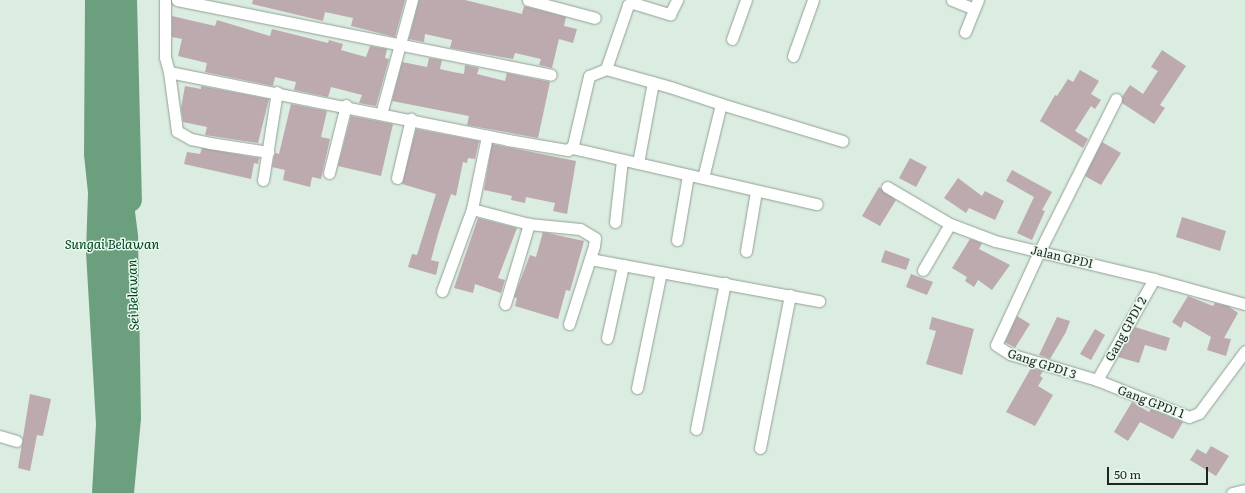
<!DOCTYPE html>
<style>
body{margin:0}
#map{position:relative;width:1245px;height:493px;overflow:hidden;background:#dbece0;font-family:Literata,serif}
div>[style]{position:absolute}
.water>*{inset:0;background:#6c9f7d}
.river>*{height:24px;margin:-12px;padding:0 12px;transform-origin:12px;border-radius:12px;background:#6c9f7d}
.building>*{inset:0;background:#bdaaae}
.roads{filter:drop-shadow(0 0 1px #91a095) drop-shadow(0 0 1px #91a095)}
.street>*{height:11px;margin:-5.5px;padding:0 5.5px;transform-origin:5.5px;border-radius:5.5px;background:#fff}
span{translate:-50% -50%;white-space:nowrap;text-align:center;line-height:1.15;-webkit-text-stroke:3px #e9f9ed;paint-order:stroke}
.street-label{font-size:12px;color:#1e2420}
.water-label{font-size:13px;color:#004222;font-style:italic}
.scale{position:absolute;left:1107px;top:467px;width:101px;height:18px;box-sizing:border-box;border:2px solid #1e2420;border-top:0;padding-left:5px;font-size:12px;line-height:14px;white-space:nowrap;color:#1e2420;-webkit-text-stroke:3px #e9f9ed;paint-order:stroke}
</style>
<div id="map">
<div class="water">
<div style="clip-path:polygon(85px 0,129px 0,125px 38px,125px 96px,128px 157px,138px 235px,141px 419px,134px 493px,92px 493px,96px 424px,86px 252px,88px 193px,84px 155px)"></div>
</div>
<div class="river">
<div style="left:125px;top:0;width:200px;rotate:88.6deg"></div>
</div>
<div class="building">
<div style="clip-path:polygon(253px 0,405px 0,395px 37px,351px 26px,353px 18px,325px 12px,323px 21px,252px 4px)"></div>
<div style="clip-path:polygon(419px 0,465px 0,522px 14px,524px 6px,566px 17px,564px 26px,577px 29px,573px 43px,559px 39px,552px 68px,539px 65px,541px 59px,515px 53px,513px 59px,450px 48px,452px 40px,425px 34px,424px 42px,409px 39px)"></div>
<div style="clip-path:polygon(172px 16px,215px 26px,217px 20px,270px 36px,272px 29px,328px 43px,329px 40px,343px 44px,341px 50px,366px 57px,370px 46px,387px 49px,385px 58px,389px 59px,376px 106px,359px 103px,362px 95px,331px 87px,328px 97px,294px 90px,296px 82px,275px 77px,273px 86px,205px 72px,207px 63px,178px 56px,182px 39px,172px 37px)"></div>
<div style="clip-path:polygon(1162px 50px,1186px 66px,1160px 105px,1165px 108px,1154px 124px,1122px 103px,1122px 97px,1130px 85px,1143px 94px,1158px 71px,1151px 67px)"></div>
<div style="clip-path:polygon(429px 58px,442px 60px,440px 69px,453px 72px,464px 74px,465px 65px,479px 68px,477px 74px,505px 81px,507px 73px,550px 82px,538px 138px,467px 125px,469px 116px,392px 101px,402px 62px,427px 67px)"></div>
<div style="clip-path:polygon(1080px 70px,1099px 81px,1091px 94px,1101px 100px,1095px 109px,1091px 106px,1075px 131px,1088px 139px,1083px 148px,1040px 121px,1055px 95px,1057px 96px,1068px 79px,1073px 82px)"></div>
<div style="clip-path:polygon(185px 86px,201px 89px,201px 86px,269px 99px,258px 143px,205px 135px,207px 127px,183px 122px,181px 108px)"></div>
<div style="clip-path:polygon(291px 104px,327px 111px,321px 137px,330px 139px,321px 179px,312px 177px,310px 187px,283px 180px,285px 170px,272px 167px,275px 153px,279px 154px)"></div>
<div style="clip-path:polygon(351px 116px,393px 124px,381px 176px,338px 166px)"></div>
<div style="clip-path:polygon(416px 129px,479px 141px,475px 159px,468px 158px,467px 163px,463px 162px,456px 196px,451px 194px,438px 234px,431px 260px,439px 262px,436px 275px,408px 267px,412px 254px,417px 255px,436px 194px,402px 184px)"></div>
<div style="clip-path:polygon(1102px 142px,1121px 153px,1101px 185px,1085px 176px)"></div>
<div style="clip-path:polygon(492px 144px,576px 161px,567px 214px,553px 211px,555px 203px,526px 197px,525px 203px,511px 200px,512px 196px,484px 190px)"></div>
<div style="clip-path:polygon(202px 148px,259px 158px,258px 164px,254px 163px,251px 179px,184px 164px,187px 152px,200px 154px)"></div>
<div style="clip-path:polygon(910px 158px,927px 167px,916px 187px,899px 178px)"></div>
<div style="clip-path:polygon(1012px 170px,1052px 192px,1042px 210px,1045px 211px,1032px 240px,1017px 233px,1034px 197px,1006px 181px)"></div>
<div style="clip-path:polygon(958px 178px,982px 196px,985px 191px,1004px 201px,995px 220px,969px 208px,966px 213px,944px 198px)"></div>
<div style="clip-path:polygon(879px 187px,896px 200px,880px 226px,862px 216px)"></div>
<div style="clip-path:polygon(1182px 217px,1226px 231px,1220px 251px,1176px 237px)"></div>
<div style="clip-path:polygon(478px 218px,517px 228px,498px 278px,505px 280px,501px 293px,475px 284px,473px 293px,454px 288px)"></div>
<div style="clip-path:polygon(543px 232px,584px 241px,570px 291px,566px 290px,558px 319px,515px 306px,517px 298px,514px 297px,530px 255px,536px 257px)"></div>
<div style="clip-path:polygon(970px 239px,982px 243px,979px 249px,1010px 265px,992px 290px,978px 280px,974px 287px,965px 281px,967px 277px,952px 268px)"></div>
<div style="clip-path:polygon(885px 250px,910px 259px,906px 270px,881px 262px)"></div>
<div style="clip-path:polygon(911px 274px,933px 282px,927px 295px,906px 287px)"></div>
<div style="clip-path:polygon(1188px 296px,1213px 306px,1215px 303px,1228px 306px,1238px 313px,1224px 338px,1231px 339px,1226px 356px,1207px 350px,1211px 337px,1184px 321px,1181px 328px,1172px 322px)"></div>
<div style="clip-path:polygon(1017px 316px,1030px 324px,1015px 348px,1005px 342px)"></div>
<div style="clip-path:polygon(932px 317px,974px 329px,962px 375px,926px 364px,936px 331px,929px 329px)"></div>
<div style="clip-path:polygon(1057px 317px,1070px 321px,1066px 332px,1050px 359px,1039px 355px)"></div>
<div style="clip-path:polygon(1135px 327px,1170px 338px,1166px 351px,1145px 345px,1139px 363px,1118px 357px)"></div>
<div style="clip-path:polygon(1095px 329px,1105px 335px,1091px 360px,1080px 354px)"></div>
<div style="clip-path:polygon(1031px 368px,1043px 371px,1040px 376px,1043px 378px,1038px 386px,1053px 395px,1035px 426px,1006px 412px)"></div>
<div style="clip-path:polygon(30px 394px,51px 399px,43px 436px,37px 435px,30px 471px,18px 468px)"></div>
<div style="clip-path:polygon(1132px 402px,1149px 412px,1151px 409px,1183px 422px,1173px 439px,1140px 422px,1128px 441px,1114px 432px)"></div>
<div style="clip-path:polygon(1211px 446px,1229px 456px,1216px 476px,1190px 460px,1197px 449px,1206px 454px)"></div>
</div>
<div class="roads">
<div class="street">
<div style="left:165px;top:0;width:57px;rotate:90deg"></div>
<div style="left:165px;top:57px;width:16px;rotate:75deg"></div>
<div style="left:169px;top:72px;width:346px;rotate:11.3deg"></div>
<div style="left:508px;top:140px;width:61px;rotate:9.5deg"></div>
<div style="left:568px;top:150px;width:7px;rotate:-45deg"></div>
<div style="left:573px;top:145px;width:71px;rotate:-76.9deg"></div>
<div style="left:589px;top:76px;width:18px;rotate:-22deg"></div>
<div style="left:606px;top:69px;width:68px;rotate:-71deg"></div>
<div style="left:628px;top:5px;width:5px;rotate:-22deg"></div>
<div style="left:633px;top:3px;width:39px;rotate:17deg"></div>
<div style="left:670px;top:14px;width:16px;rotate:-63deg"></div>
<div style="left:177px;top:0;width:381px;rotate:11.3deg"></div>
<div style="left:528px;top:0;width:69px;rotate:15deg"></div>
<div style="left:952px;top:0;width:24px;rotate:22deg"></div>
<div style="left:965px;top:32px;width:35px;rotate:-68deg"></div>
<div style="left:732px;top:39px;width:41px;rotate:-70.3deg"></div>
<div style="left:793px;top:56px;width:59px;rotate:-70.3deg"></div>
<div style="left:606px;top:69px;width:66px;rotate:15.7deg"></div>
<div style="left:670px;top:87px;width:54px;rotate:18.4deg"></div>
<div style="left:721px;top:104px;width:76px;rotate:103.7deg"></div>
<div style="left:169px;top:72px;width:60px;rotate:82.3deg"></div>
<div style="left:177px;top:131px;width:16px;rotate:30deg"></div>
<div style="left:191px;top:139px;width:19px;rotate:12deg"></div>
<div style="left:210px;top:143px;width:59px;rotate:8.8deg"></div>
<div style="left:1116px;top:99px;width:171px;rotate:116.7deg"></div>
<div style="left:1039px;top:252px;width:102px;rotate:114.8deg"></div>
<div style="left:996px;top:345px;width:17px;rotate:33deg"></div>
<div style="left:1010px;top:354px;width:91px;rotate:16.6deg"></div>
<div style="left:1097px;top:380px;width:99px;rotate:21.9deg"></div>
<div style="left:1189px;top:417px;width:11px;rotate:-22deg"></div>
<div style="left:1199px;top:413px;width:77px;rotate:-53.4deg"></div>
<div style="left:721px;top:104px;width:127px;rotate:16.9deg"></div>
<div style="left:381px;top:114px;width:118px;rotate:-74.8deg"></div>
<div style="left:572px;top:148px;width:251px;rotate:12.9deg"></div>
<div style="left:638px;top:163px;width:82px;rotate:-79.5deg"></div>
<div style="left:329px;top:173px;width:70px;rotate:-76deg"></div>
<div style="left:397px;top:178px;width:61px;rotate:-76.7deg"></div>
<div style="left:263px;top:180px;width:89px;rotate:-81deg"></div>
<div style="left:887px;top:187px;width:73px;rotate:30.4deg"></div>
<div style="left:950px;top:224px;width:48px;rotate:20.7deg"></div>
<div style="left:995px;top:241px;width:163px;rotate:13.4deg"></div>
<div style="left:1154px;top:279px;width:94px;rotate:15.4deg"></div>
<div style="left:472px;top:209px;width:75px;rotate:-78.4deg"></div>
<div style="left:615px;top:222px;width:62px;rotate:-83.6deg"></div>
<div style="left:677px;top:240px;width:66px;rotate:-80.4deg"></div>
<div style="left:746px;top:251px;width:61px;rotate:-80.5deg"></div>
<div style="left:590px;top:259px;width:233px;rotate:10.4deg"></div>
<div style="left:923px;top:270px;width:53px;rotate:-59.6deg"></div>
<div style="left:442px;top:291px;width:87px;rotate:-69.9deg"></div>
<div style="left:472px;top:209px;width:59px;rotate:14.7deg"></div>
<div style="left:529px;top:224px;width:51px;rotate:5.6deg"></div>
<div style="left:580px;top:229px;width:17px;rotate:31deg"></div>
<div style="left:595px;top:238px;width:8px;rotate:97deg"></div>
<div style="left:594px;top:246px;width:82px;rotate:107.8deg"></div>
<div style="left:505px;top:304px;width:84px;rotate:-73.3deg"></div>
<div style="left:607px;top:338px;width:75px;rotate:-77.6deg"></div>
<div style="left:1097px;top:380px;width:116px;rotate:-60.6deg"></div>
<div style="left:637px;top:388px;width:118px;rotate:-78.3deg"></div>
<div style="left:696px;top:429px;width:149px;rotate:-78.8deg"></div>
<div style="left:0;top:436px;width:17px;rotate:17deg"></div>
<div style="left:760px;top:448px;width:156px;rotate:-78.9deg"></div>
<div style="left:1232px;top:493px;width:13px;rotate:-13deg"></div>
</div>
</div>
<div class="street-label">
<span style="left:1062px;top:257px;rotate:13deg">Jalan GPDI</span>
<span style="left:1126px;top:329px;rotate:-61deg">Gang GPDI 2</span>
<span style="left:1042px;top:364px;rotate:18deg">Gang GPDI 3</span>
<span style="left:1151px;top:402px;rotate:21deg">Gang GPDI 1</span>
</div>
<div class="water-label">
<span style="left:112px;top:244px">Sungai Belawan</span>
<span style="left:133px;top:295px;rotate:-92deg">Sei Belawan</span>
</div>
<div class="scale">50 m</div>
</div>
